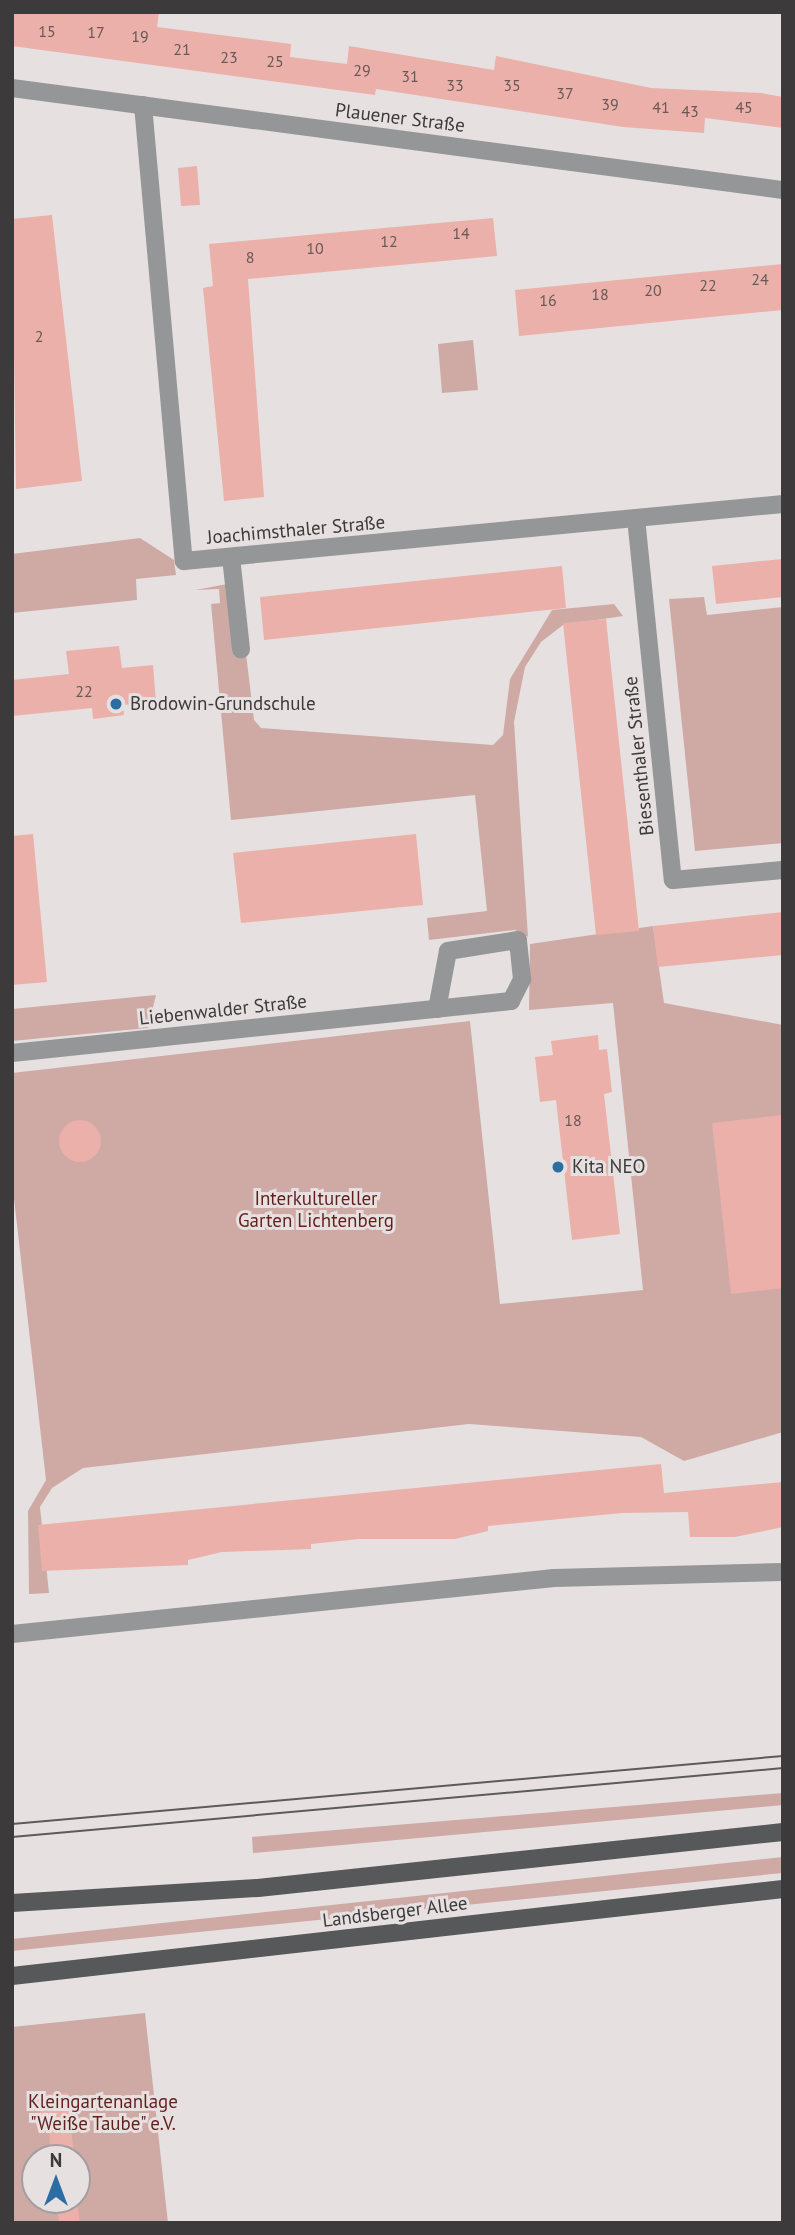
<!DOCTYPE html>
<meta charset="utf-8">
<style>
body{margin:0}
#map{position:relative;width:795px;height:2235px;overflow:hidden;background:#e6e1e0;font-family:"PT Sans",sans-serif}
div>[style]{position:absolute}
.green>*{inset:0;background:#cfaaa5}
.building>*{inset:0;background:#eab0a9}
.round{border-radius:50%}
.minor>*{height:18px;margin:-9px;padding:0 9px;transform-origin:9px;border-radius:9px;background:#959697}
.major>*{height:18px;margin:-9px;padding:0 9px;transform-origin:9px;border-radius:9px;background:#56585a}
.tram>*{height:2px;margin:-1px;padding:0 1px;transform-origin:1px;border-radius:1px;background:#5d5a5a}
.dots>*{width:19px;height:19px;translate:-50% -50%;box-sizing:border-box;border:4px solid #e6e1e0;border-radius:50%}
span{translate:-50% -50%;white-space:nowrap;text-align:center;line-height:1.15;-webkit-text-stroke:6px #e6e1e0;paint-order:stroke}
.number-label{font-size:16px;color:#685856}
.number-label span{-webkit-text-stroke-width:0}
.street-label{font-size:19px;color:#3c3a3a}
.poi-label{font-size:19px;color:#3c3a3a}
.left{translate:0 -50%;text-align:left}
.park-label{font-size:19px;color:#631f1c}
.frame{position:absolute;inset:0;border:14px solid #3c3a3a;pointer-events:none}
.north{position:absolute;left:21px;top:2144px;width:70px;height:70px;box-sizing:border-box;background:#e6e1e0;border:2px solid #a29e9e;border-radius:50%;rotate:0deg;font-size:19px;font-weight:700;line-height:28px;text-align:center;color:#3c3a3a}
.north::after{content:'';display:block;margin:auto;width:24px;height:32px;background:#2c6da3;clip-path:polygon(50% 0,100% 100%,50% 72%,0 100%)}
</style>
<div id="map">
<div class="green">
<div style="clip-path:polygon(473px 340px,478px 390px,442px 393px,438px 344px)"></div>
<div style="clip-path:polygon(140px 538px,174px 560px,176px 575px,136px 579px,137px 600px,12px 613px,12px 554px)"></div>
<div style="clip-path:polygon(243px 581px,238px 587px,254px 720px,261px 728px,493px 745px,503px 735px,510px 679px,552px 610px,614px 604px,623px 616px,563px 625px,541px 642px,525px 667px,514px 722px,528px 937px,515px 930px,429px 940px,427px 918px,487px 911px,475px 795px,231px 820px,211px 604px,220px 603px,219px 589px,195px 590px)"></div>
<div style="clip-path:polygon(704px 597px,707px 615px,783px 607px,783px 843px,695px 851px,669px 599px)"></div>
<div style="clip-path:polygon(653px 926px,664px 1003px,783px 1025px,783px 1432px,684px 1461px,641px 1437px,469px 1424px,83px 1468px,52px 1488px,40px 1507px,49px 1593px,29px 1594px,28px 1511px,46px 1480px,12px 1181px,12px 1073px,470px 1021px,500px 1304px,643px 1290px,613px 1003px,529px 1010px,530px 944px)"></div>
<div style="clip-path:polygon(156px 995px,148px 1028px,12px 1041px,12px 1009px)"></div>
<div style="clip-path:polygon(783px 1793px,783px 1805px,253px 1853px,252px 1837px)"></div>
<div style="clip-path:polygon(783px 1857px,783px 1873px,12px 1951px,12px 1939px)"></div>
<div style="clip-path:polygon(evenodd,145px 2013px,168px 2223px,12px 2223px,12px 2027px,145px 2013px,35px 2158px,77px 2158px,77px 2200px,35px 2200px,35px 2158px)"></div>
</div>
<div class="building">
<div style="clip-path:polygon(12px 12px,159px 12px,157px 27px,291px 44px,290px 57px,347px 64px,349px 46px,494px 70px,496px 56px,651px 88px,761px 93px,783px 97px,783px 128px,705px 118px,704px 133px,623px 127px,376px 89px,375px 95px,12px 46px)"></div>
<div style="clip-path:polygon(197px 166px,200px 205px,181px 206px,178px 168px)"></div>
<div style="clip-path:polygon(52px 215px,82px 481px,16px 489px,12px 219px)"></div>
<div style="clip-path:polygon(493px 218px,497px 256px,248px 279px,264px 497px,224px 501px,203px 288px,213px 286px,209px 244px)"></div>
<div style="clip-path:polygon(783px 264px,783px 310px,519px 336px,515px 290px)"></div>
<div style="clip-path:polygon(783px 559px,783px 597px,716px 604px,712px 566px)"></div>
<div style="clip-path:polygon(562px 566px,566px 608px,264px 640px,260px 597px)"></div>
<div style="clip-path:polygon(606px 619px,639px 931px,596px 935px,563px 623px)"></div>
<div style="clip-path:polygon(119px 646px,122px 668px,153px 665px,156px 702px,123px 705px,124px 715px,93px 719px,92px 708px,12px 716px,12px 680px,69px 674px,66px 651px)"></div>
<div style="clip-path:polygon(33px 834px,47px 982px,12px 985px,12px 836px)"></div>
<div style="clip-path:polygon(416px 834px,423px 905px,241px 923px,233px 853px)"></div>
<div style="clip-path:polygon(783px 912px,783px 955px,658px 967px,653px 926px)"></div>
<div style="clip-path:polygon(598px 1035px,599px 1050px,607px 1049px,612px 1092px,604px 1094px,620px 1234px,572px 1240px,556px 1100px,540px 1102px,535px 1057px,553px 1055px,551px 1041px)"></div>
<div style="clip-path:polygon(783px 1115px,783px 1288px,731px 1294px,712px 1123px)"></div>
<div class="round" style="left:59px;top:1120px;width:42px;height:42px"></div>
<div style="clip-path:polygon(661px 1464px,664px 1493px,783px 1482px,783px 1527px,735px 1537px,690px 1537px,688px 1512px,622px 1513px,488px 1526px,488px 1531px,455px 1539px,359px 1539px,311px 1544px,311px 1549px,222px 1552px,188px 1560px,188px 1565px,42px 1571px,38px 1525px)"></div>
<div style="clip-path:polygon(68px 2093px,74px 2158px,50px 2158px,49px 2114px,40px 2114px,38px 2095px)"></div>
<div style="clip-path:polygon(57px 2200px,77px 2200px,80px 2223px,59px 2223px)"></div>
</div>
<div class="minor">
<div style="left:12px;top:88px;width:778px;rotate:7.54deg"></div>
<div style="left:143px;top:105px;width:458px;rotate:84.9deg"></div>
<div style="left:184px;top:561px;width:602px;rotate:-5.44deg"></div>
<div style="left:636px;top:518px;width:364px;rotate:84.2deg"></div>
<div style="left:673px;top:880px;width:110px;rotate:-5.2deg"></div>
<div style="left:231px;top:557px;width:93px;rotate:83.8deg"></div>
<div style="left:12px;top:1053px;width:502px;rotate:-5.95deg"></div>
<div style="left:511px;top:1001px;width:25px;rotate:-63deg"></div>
<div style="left:522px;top:979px;width:39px;rotate:-96deg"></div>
<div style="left:518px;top:940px;width:71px;rotate:171.1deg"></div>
<div style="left:448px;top:951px;width:59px;rotate:100.7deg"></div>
<div style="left:12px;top:1634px;width:545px;rotate:-5.9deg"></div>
<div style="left:554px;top:1578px;width:229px;rotate:-1.5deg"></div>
</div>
<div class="major">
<div style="left:12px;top:1903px;width:246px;rotate:-3.5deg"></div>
<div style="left:258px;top:1888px;width:528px;rotate:-6.09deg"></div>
<div style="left:12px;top:1976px;width:776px;rotate:-6.44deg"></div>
</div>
<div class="tram">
<div style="left:12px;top:1824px;width:774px;rotate:-5.04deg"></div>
<div style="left:12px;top:1837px;width:774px;rotate:-5.11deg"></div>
</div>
<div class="dots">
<div style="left:116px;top:704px;background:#2c6da3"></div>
<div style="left:558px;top:1167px;background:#2c6da3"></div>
</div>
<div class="number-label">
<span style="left:47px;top:31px">15</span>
<span style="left:96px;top:32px">17</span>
<span style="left:140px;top:36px">19</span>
<span style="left:182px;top:49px">21</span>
<span style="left:229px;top:57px">23</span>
<span style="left:275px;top:61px">25</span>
<span style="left:362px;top:70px">29</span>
<span style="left:410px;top:76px">31</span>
<span style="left:455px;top:85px">33</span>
<span style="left:512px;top:85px">35</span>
<span style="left:565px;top:93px">37</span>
<span style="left:610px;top:104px">39</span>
<span style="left:661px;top:107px">41</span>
<span style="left:744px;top:107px">45</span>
<span style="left:690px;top:111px">43</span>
<span style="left:461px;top:233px">14</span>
<span style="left:389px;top:241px">12</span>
<span style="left:315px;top:248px">10</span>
<span style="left:250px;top:257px">8</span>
<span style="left:760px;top:279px">24</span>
<span style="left:708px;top:285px">22</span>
<span style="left:653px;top:290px">20</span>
<span style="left:600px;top:294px">18</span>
<span style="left:548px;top:300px">16</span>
<span style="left:39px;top:336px">2</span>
<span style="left:84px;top:691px">22</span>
<span style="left:573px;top:1120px">18</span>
</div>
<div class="street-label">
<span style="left:400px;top:118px;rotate:7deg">Plauener Straße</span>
<span style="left:296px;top:530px;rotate:-5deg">Joachimsthaler Straße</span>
<span style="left:639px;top:756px;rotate:-96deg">Biesenthaler Straße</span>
<span style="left:223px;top:1010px;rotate:-6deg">Liebenwalder Straße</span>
<span style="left:395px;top:1912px;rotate:-7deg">Landsberger Allee</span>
</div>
<div class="poi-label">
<span class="left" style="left:130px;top:704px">Brodowin-Grundschule</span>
<span class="left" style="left:572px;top:1167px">Kita NEO</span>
</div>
<div class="park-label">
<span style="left:316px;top:1210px">Interkultureller<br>Garten Lichtenberg</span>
<span style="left:103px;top:2113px">Kleingartenanlage<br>"Weiße Taube" e.V.</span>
</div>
<div class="frame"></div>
<div class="north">N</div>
</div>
